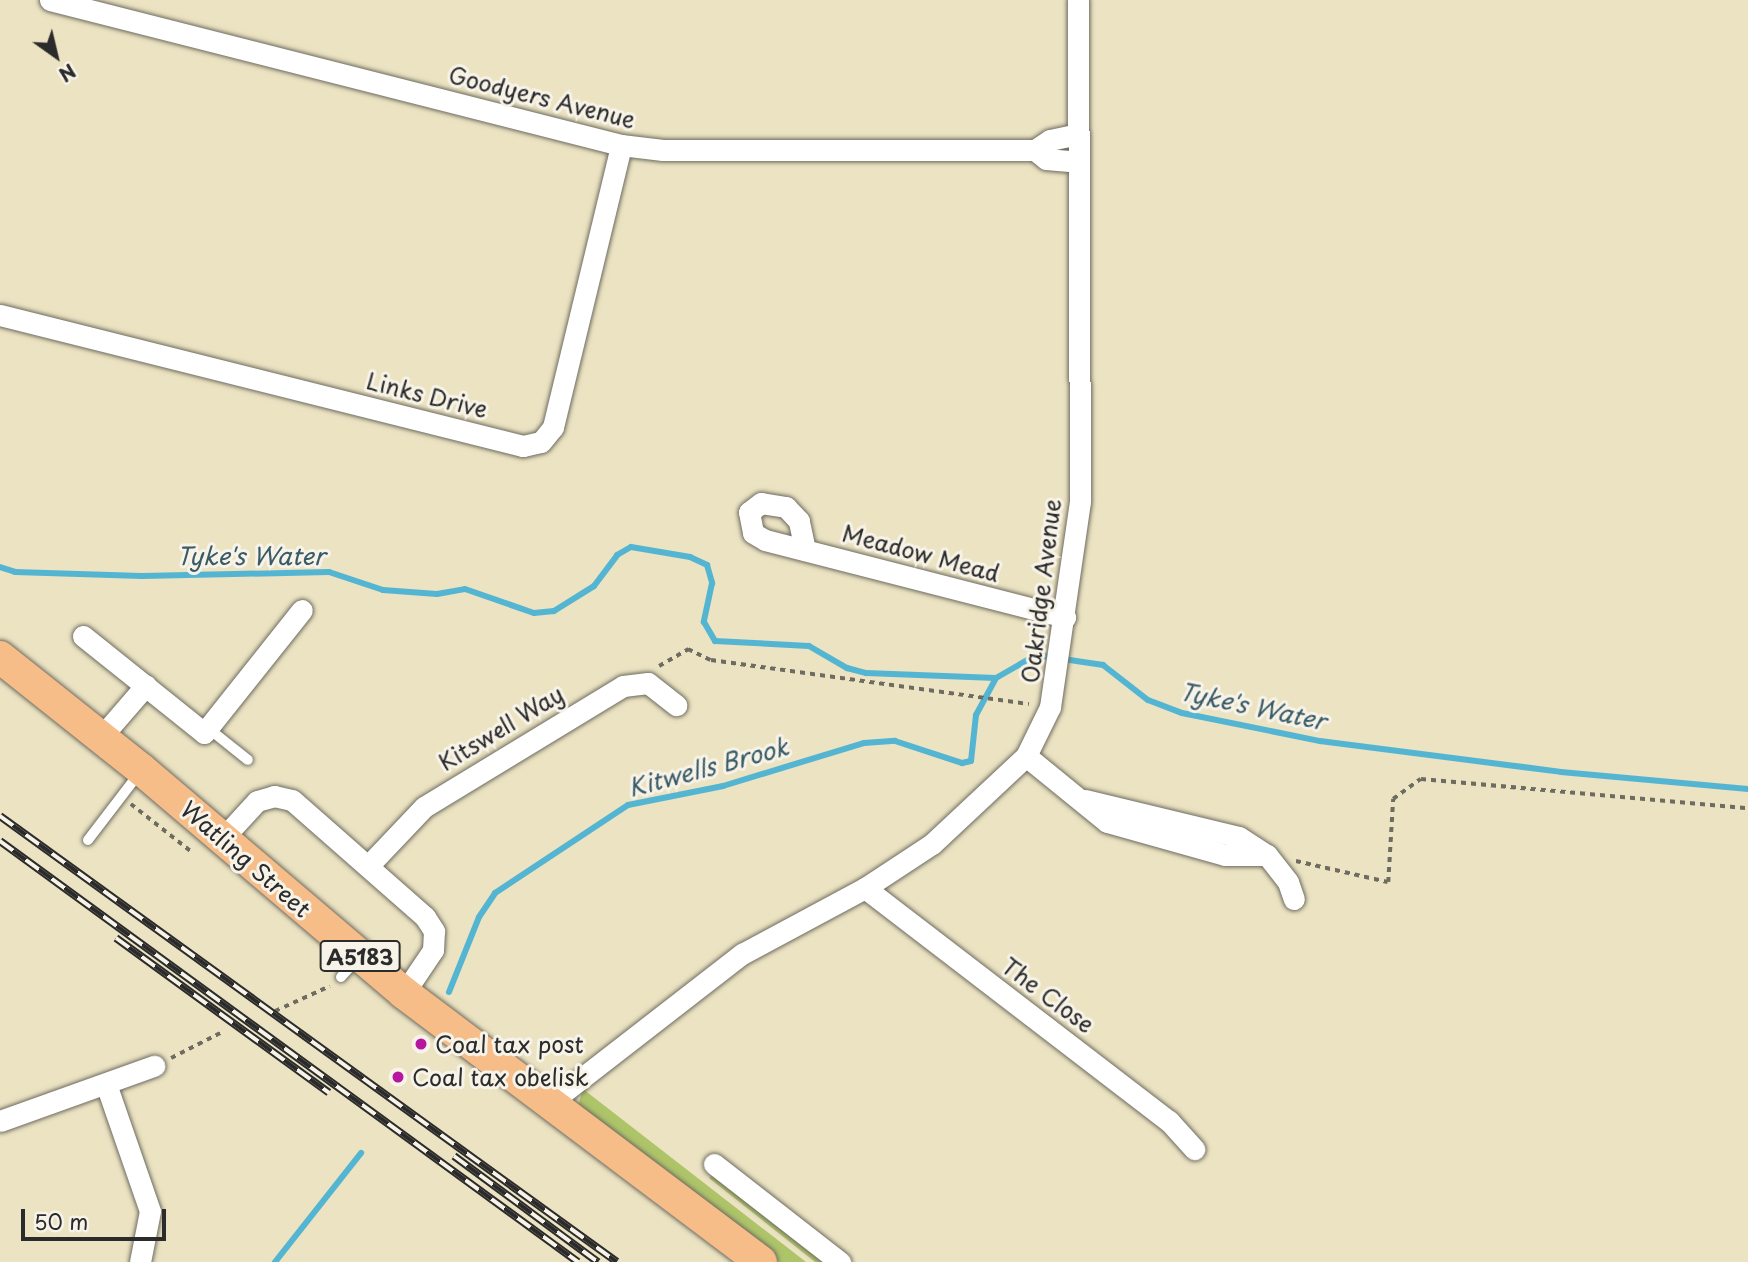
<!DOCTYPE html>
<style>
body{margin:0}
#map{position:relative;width:1748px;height:1262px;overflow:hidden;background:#ebe3c2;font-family:"Playpen Sans",sans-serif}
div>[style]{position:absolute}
.green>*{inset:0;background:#aec469}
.stream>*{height:6px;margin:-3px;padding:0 3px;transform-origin:3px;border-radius:3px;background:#54b5d3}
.path>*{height:3.5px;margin-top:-1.75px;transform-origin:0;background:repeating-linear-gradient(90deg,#6e6b60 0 5px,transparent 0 10px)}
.roads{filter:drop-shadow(0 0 2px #6e6b60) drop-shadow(0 0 2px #6e6b60)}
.lane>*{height:10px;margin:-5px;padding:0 5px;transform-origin:5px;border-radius:5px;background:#fff}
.street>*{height:21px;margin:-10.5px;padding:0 10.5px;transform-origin:10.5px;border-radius:10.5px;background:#fff}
.primary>*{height:32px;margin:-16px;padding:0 16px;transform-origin:16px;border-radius:16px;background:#f7bd88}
.rail>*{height:8px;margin-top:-4px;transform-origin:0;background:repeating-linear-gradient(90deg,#f7f3e8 0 16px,#2b2b2b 0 32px);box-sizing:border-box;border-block:2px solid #2b2b2b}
.dots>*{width:19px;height:19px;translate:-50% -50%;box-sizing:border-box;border:4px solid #f7f3e8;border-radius:50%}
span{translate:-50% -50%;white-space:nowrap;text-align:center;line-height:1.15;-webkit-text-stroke:6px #f7f3e8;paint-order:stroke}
.shield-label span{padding:2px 5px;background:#f7f3e8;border:2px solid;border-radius:5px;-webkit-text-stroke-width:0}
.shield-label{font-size:21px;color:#2b2b2b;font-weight:700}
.street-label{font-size:23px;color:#2b2b2b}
.poi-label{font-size:23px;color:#2b2b2b}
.left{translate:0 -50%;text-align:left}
.water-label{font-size:24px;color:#395b66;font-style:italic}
.north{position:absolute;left:21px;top:21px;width:70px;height:70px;-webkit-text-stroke:5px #f7f3e8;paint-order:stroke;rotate:146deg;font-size:19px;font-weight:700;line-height:28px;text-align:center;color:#2b2b2b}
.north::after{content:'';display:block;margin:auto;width:24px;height:32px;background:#2b2b2b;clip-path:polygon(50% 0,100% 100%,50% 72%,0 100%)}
.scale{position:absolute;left:21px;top:1209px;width:145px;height:32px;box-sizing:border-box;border:4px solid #2b2b2b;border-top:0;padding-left:9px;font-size:21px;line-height:24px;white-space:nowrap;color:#2b2b2b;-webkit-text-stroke:5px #f7f3e8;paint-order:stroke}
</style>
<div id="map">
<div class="green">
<div style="clip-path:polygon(583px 1089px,806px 1262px,779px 1262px,586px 1117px,578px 1106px)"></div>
<div style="clip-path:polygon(713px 1174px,827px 1262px,815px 1262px,709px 1178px)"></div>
</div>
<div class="stream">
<div style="left:0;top:567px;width:16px;rotate:18deg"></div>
<div style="left:15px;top:572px;width:127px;rotate:1.8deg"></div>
<div style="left:142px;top:576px;width:187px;rotate:-1.2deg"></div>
<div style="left:329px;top:572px;width:57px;rotate:18.4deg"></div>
<div style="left:383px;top:590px;width:54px;rotate:4.2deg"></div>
<div style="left:437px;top:594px;width:28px;rotate:-10deg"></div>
<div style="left:465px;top:589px;width:73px;rotate:19.2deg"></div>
<div style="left:534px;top:613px;width:20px;rotate:-6deg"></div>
<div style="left:554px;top:611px;width:47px;rotate:-32deg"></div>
<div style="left:594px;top:586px;width:39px;rotate:-53deg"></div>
<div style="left:617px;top:555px;width:16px;rotate:-30deg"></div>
<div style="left:631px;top:547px;width:60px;rotate:9.6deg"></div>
<div style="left:690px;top:557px;width:19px;rotate:25deg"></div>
<div style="left:707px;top:565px;width:19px;rotate:74deg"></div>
<div style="left:712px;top:583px;width:40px;rotate:102deg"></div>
<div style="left:704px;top:622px;width:22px;rotate:60deg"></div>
<div style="left:715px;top:641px;width:94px;rotate:3deg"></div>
<div style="left:809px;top:646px;width:44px;rotate:30.1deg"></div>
<div style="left:847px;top:668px;width:20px;rotate:15deg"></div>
<div style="left:866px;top:673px;width:130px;rotate:2.2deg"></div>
<div style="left:996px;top:678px;width:46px;rotate:-29.9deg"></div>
<div style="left:1036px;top:655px;width:68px;rotate:8.5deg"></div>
<div style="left:1103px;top:665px;width:57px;rotate:37.9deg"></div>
<div style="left:1148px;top:700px;width:36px;rotate:21deg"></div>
<div style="left:1182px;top:713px;width:141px;rotate:11.5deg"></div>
<div style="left:1320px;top:741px;width:243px;rotate:7.3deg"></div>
<div style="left:1561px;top:772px;width:188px;rotate:5.2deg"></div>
<div style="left:449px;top:992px;width:81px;rotate:-68.2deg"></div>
<div style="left:479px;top:917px;width:29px;rotate:-56deg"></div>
<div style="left:495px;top:893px;width:159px;rotate:-33.5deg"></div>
<div style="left:628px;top:805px;width:97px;rotate:-11.3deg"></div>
<div style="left:723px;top:786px;width:147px;rotate:-17deg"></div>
<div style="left:864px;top:743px;width:31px;rotate:-4deg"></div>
<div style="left:895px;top:741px;width:71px;rotate:18.2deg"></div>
<div style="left:962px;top:763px;width:9px;rotate:-13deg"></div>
<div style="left:971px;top:761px;width:46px;rotate:-83.8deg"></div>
<div style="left:976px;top:715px;width:42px;rotate:-61.6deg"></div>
<div style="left:275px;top:1262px;width:139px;rotate:-51.7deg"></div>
</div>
<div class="path">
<div style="left:659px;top:666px;width:34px;rotate:-30deg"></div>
<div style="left:688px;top:649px;width:25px;rotate:26deg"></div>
<div style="left:711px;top:660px;width:321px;rotate:7.9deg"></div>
<div style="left:131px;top:804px;width:79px;rotate:38.3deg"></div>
<div style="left:1296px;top:861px;width:94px;rotate:12.9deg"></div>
<div style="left:1388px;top:882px;width:83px;rotate:-86.6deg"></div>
<div style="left:1393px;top:799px;width:34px;rotate:-36deg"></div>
<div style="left:1421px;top:779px;width:328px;rotate:5.1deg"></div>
<div style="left:275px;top:1011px;width:60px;rotate:-24.4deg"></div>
<div style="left:171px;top:1058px;width:59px;rotate:-27deg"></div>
</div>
<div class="roads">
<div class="lane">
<div style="left:208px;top:728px;width:51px;rotate:38.7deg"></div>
<div style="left:88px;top:840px;width:86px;rotate:-52.6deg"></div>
<div style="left:341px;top:977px;width:25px;rotate:-48deg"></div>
</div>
<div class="street">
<div style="left:50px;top:0;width:589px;rotate:14.25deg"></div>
<div style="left:621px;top:145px;width:42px;rotate:6.8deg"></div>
<div style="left:663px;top:150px;width:372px"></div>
<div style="left:1035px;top:150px;width:18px;rotate:-34deg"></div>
<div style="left:1050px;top:140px;width:29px;rotate:-12deg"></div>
<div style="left:1035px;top:150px;width:14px;rotate:39deg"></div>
<div style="left:1046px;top:159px;width:32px;rotate:5deg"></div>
<div style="left:0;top:315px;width:539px;rotate:14.06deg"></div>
<div style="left:523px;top:446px;width:18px;rotate:-13deg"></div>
<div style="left:541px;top:442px;width:19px;rotate:-51deg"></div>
<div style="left:553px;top:427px;width:290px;rotate:-76.4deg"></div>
<div style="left:805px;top:550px;width:30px;rotate:-102deg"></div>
<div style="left:799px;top:521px;width:19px;rotate:-133deg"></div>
<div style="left:786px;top:507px;width:25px;rotate:-171deg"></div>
<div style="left:761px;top:503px;width:15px;rotate:143deg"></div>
<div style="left:749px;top:512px;width:21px;rotate:79deg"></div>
<div style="left:753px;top:533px;width:14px;rotate:30deg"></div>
<div style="left:765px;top:540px;width:310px;rotate:14.4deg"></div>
<div style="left:83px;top:636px;width:155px;rotate:38.7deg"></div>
<div style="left:204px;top:733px;width:157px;rotate:-51.5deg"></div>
<div style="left:102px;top:736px;width:67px;rotate:-49.2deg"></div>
<div style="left:1026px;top:756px;width:104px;rotate:39.2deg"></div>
<div style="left:1107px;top:822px;width:123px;rotate:15.6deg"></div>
<div style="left:1225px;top:855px;width:42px"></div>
<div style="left:1085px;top:800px;width:158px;rotate:13.5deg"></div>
<div style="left:1239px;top:837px;width:33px;rotate:33deg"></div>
<div style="left:1267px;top:855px;width:34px;rotate:52deg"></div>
<div style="left:1288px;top:882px;width:18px;rotate:71deg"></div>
<div style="left:223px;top:838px;width:50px;rotate:-47.4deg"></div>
<div style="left:257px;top:801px;width:18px;rotate:-16deg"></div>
<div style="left:274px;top:796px;width:18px;rotate:13deg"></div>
<div style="left:292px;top:800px;width:177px;rotate:41.3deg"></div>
<div style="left:425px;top:917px;width:17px;rotate:57deg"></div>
<div style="left:434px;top:931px;width:19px;rotate:93deg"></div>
<div style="left:433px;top:950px;width:52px;rotate:124deg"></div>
<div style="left:368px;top:866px;width:81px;rotate:-46.5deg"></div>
<div style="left:424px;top:807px;width:233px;rotate:-31.3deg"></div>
<div style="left:623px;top:686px;width:25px;rotate:-7deg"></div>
<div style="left:648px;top:683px;width:36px;rotate:38deg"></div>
<div style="left:865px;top:888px;width:383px;rotate:37.5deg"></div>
<div style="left:1169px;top:1121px;width:38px;rotate:48deg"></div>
<div style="left:106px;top:1084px;width:134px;rotate:70.9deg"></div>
<div style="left:150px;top:1211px;width:52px;rotate:101.1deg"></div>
<div style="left:547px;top:1105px;width:247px;rotate:-37.8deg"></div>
<div style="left:742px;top:954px;width:140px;rotate:-28.2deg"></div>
<div style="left:865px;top:888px;width:80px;rotate:-33.3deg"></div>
<div style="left:932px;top:844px;width:129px;rotate:-43.1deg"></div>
<div style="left:1026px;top:756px;width:55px;rotate:-63.9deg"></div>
<div style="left:1050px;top:707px;width:207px;rotate:-81.7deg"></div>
<div style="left:1080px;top:502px;width:502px;rotate:-90.23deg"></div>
<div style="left:0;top:1121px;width:164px;rotate:-19.7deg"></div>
<div style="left:714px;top:1164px;width:160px;rotate:37.9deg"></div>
</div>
<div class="primary">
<div style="left:0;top:657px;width:181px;rotate:38.5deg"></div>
<div style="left:142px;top:770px;width:344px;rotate:40.4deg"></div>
<div style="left:404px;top:993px;width:447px;rotate:37deg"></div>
</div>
</div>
<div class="rail">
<div style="left:0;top:816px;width:761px;rotate:35.86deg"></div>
<div style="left:0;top:841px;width:715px;rotate:36.07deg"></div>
<div style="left:116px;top:938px;width:263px;rotate:36deg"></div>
<div style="left:454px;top:1156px;width:179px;rotate:36.4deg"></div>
</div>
<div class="dots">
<div style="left:421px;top:1044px;background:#b5179e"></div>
<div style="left:398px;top:1077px;background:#b5179e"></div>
</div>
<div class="shield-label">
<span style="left:360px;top:956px">A5183</span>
</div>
<div class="street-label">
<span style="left:542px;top:97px;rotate:14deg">Goodyers Avenue</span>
<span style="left:427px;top:395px;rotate:14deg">Links Drive</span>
<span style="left:921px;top:553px;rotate:15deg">Meadow Mead</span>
<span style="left:1041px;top:591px;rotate:-83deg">Oakridge Avenue</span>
<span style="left:501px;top:728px;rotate:-31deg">Kitswell Way</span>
<span style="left:246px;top:859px;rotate:41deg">Watling Street</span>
<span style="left:1048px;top:995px;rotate:37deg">The Close</span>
</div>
<div class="poi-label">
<span class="left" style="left:435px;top:1044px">Coal tax post</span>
<span class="left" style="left:412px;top:1077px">Coal tax obelisk</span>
</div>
<div class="water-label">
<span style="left:251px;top:556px">Tyke's Water</span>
<span style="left:1253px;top:706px;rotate:12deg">Tyke's Water</span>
<span style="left:708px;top:767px;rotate:-15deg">Kitwells Brook</span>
</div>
<div class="north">N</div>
<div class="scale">50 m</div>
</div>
